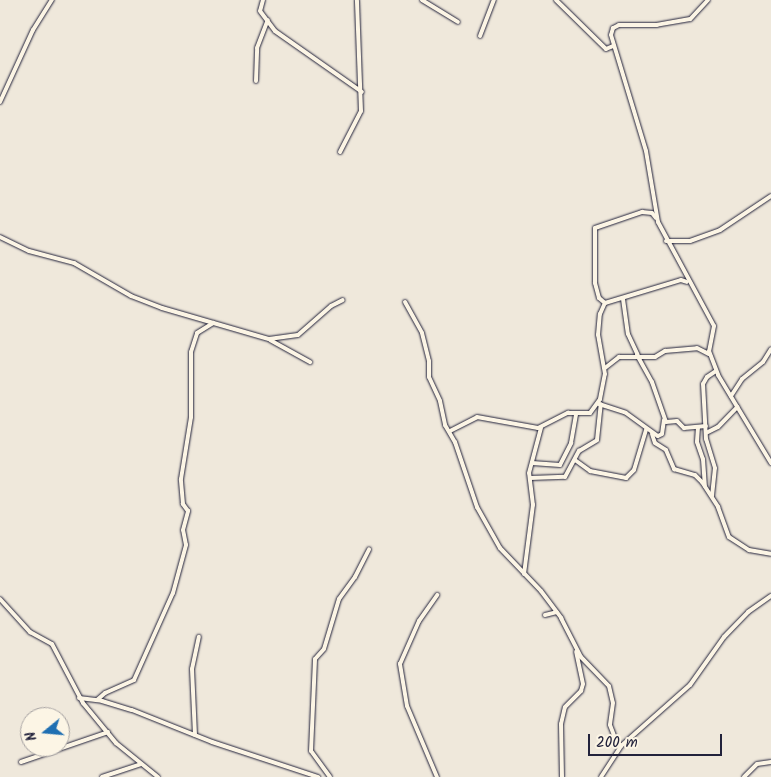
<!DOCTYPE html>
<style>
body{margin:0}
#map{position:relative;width:771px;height:777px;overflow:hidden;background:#efe8db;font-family:Kalam,sans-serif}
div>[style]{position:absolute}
.roads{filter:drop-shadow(0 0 1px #22223b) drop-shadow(0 0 1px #22223b)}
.minor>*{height:4px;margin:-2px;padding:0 2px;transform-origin:2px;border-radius:2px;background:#fcf5e5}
span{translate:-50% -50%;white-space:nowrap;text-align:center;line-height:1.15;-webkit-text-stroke:5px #fcf5e5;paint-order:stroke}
.north{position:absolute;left:20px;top:707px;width:50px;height:50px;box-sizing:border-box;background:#fcf5e5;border:1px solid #a5a1a1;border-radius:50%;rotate:253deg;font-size:14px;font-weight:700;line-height:20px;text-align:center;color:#22223b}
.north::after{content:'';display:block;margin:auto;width:18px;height:22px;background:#1f6fb2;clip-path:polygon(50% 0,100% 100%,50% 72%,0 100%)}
.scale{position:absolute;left:588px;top:734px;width:134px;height:22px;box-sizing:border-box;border:2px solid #22223b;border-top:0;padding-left:6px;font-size:15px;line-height:18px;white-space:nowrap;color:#22223b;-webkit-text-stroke:4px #fcf5e5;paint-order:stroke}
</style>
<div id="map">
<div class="roads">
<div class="minor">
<div style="left:263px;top:0;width:11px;rotate:105deg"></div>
<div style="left:260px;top:11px;width:25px;rotate:53deg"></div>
<div style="left:275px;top:31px;width:106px;rotate:35deg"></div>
<div style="left:422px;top:0;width:42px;rotate:31.4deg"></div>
<div style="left:556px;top:0;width:70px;rotate:44.4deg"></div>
<div style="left:606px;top:49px;width:8px;rotate:-23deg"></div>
<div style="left:708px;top:0;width:26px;rotate:133deg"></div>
<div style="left:690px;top:19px;width:34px;rotate:170deg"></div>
<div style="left:657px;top:25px;width:38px;rotate:180deg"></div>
<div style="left:619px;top:25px;width:7px;rotate:153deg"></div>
<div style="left:613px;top:28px;width:7px;rotate:106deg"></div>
<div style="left:611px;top:35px;width:121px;rotate:73.2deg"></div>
<div style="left:646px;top:151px;width:72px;rotate:80.4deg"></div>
<div style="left:658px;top:222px;width:118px;rotate:61.7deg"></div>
<div style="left:714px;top:326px;width:25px;rotate:101deg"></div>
<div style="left:709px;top:351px;width:26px;rotate:69deg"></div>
<div style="left:718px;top:375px;width:103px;rotate:58.9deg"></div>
<div style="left:480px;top:36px;width:39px;rotate:-69deg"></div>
<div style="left:256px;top:81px;width:33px;rotate:-88deg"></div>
<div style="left:257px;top:48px;width:30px;rotate:-69deg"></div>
<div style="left:0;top:102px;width:79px;rotate:-65.4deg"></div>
<div style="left:33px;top:30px;width:36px;rotate:-58deg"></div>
<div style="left:340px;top:152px;width:46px;rotate:-62.9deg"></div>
<div style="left:361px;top:111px;width:111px;rotate:-92.1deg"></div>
<div style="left:0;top:237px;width:32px;rotate:26deg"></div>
<div style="left:29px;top:251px;width:47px;rotate:14.9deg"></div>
<div style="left:74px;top:263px;width:66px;rotate:30.1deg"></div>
<div style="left:131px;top:296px;width:33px;rotate:21deg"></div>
<div style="left:162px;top:308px;width:111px;rotate:16.2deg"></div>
<div style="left:269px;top:339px;width:29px;rotate:-8deg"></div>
<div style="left:298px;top:335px;width:44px;rotate:-41.3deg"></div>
<div style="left:331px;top:306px;width:13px;rotate:-27deg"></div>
<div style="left:666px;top:241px;width:24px"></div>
<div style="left:690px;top:241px;width:32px;rotate:-20deg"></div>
<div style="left:720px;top:230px;width:61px;rotate:-33.7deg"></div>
<div style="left:623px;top:299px;width:35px;rotate:82deg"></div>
<div style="left:628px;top:334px;width:23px;rotate:65deg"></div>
<div style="left:405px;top:302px;width:35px;rotate:61deg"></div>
<div style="left:422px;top:333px;width:29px;rotate:76deg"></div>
<div style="left:429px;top:361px;width:16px;rotate:90deg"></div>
<div style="left:429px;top:377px;width:26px;rotate:65deg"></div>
<div style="left:440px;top:401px;width:25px;rotate:78deg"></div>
<div style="left:445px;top:425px;width:20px;rotate:60deg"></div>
<div style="left:455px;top:442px;width:69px;rotate:71.3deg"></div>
<div style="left:477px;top:507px;width:47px;rotate:60.7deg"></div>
<div style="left:500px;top:548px;width:59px;rotate:46.4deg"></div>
<div style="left:541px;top:591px;width:34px;rotate:53deg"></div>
<div style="left:561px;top:618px;width:44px;rotate:62.9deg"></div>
<div style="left:581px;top:657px;width:40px;rotate:46deg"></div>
<div style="left:609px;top:686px;width:17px;rotate:77deg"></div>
<div style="left:613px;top:703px;width:22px;rotate:98deg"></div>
<div style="left:610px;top:725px;width:17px;rotate:69deg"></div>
<div style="left:616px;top:741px;width:7px;rotate:45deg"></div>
<div style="left:605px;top:303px;width:8px;rotate:-140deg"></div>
<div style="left:599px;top:298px;width:16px;rotate:-105deg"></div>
<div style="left:595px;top:283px;width:55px;rotate:-90deg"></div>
<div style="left:595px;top:228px;width:50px;rotate:-18.8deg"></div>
<div style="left:642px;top:212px;width:10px;rotate:6deg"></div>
<div style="left:652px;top:213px;width:6px;rotate:51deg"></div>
<div style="left:270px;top:340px;width:46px;rotate:28.8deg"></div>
<div style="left:637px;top:355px;width:31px;rotate:61deg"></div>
<div style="left:652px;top:382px;width:42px;rotate:70.7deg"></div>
<div style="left:666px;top:422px;width:11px;rotate:-5deg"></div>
<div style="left:677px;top:421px;width:10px;rotate:45deg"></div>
<div style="left:684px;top:428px;width:22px;rotate:-5deg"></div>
<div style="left:605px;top:368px;width:18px;rotate:-38deg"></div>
<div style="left:619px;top:357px;width:36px"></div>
<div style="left:655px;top:357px;width:12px;rotate:-31deg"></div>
<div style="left:665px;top:351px;width:32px;rotate:-5deg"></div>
<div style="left:697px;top:348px;width:13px;rotate:27deg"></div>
<div style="left:731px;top:396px;width:20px;rotate:-57deg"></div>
<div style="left:742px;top:379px;width:27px;rotate:-39deg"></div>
<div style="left:763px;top:362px;width:15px;rotate:-58deg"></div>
<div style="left:599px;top:404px;width:28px;rotate:18deg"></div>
<div style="left:626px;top:413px;width:39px;rotate:36deg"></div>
<div style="left:658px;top:436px;width:4px;rotate:-27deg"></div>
<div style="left:662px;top:434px;width:14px;rotate:-82deg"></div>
<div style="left:698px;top:427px;width:15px;rotate:94deg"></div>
<div style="left:697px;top:442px;width:18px;rotate:71deg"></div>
<div style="left:703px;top:459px;width:27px;rotate:86deg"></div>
<div style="left:450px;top:431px;width:30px;rotate:-27deg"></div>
<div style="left:477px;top:417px;width:62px;rotate:10.2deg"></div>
<div style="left:538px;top:428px;width:34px;rotate:-27deg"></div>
<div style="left:568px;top:413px;width:22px"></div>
<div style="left:590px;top:413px;width:17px;rotate:-54deg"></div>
<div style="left:600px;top:399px;width:25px;rotate:-79deg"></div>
<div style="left:605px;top:374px;width:40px;rotate:-100deg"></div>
<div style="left:598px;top:335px;width:21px;rotate:-85deg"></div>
<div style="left:600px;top:314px;width:12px;rotate:-66deg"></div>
<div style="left:605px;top:303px;width:79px;rotate:-16.8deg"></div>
<div style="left:681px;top:280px;width:6px;rotate:18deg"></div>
<div style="left:706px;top:433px;width:13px;rotate:-27deg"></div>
<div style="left:718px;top:427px;width:28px;rotate:-46deg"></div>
<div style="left:652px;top:434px;width:9px;rotate:72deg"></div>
<div style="left:655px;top:443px;width:13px;rotate:32deg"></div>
<div style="left:666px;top:450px;width:21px;rotate:67deg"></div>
<div style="left:674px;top:469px;width:22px;rotate:16deg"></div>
<div style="left:695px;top:475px;width:10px;rotate:45deg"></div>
<div style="left:702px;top:482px;width:30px;rotate:57deg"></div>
<div style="left:718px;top:507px;width:32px;rotate:70deg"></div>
<div style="left:729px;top:537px;width:24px;rotate:33deg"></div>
<div style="left:749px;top:550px;width:22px;rotate:10deg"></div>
<div style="left:575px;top:460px;width:19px;rotate:36deg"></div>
<div style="left:590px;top:471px;width:37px;rotate:11deg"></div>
<div style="left:626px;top:478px;width:11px;rotate:-45deg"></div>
<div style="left:634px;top:470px;width:42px;rotate:-73.3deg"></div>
<div style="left:532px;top:463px;width:28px;rotate:4deg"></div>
<div style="left:560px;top:465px;width:25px;rotate:-63deg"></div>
<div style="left:571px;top:443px;width:29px;rotate:-80deg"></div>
<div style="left:530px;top:478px;width:35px;rotate:-2deg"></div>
<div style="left:565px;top:477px;width:30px;rotate:-62deg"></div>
<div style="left:579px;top:451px;width:21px;rotate:-31deg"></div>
<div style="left:597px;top:440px;width:36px;rotate:-84deg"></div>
<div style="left:712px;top:496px;width:28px;rotate:-84deg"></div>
<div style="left:715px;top:468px;width:30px;rotate:-107deg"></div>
<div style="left:706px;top:439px;width:55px;rotate:-93.1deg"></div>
<div style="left:703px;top:384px;width:8px;rotate:-60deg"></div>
<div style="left:707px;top:377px;width:11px;rotate:-34deg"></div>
<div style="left:524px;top:574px;width:70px;rotate:-82.6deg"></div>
<div style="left:533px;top:505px;width:32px;rotate:-97deg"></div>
<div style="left:529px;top:473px;width:47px;rotate:-75.1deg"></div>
<div style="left:0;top:599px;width:45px;rotate:47.7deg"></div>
<div style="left:30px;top:632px;width:25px;rotate:29deg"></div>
<div style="left:52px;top:644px;width:67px;rotate:62.3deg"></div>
<div style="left:83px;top:703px;width:52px;rotate:50.5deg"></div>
<div style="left:116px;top:743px;width:54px;rotate:39deg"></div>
<div style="left:545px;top:615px;width:12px;rotate:-14deg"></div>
<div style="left:79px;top:698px;width:23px;rotate:7deg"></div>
<div style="left:102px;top:701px;width:31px;rotate:17deg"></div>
<div style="left:132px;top:710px;width:86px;rotate:21.8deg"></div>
<div style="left:212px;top:742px;width:112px;rotate:18.3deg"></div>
<div style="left:97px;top:700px;width:11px;rotate:-41deg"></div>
<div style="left:105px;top:693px;width:32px;rotate:-24deg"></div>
<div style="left:134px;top:680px;width:95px;rotate:-65.9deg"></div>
<div style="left:173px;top:593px;width:50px;rotate:-74.8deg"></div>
<div style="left:186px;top:545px;width:15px;rotate:-101deg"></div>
<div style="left:183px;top:530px;width:20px;rotate:-75deg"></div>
<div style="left:188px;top:511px;width:9px;rotate:-126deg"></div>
<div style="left:183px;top:504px;width:25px;rotate:-95deg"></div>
<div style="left:181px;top:479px;width:63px;rotate:-80.8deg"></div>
<div style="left:191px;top:417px;width:65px;rotate:-90deg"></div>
<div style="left:191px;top:352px;width:20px;rotate:-72deg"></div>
<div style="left:197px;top:333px;width:19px;rotate:-32deg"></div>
<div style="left:195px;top:735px;width:66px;rotate:-92.6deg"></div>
<div style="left:192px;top:669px;width:33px;rotate:-78deg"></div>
<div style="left:21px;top:762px;width:92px;rotate:-19deg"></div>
<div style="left:102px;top:777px;width:41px;rotate:-18.4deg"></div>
<div style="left:330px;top:777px;width:32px;rotate:-126deg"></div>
<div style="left:311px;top:751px;width:92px;rotate:-87.5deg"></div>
<div style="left:315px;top:659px;width:13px;rotate:-48deg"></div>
<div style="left:324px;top:649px;width:52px;rotate:-73.3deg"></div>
<div style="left:339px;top:599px;width:27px;rotate:-54deg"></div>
<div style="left:355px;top:577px;width:31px;rotate:-63deg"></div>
<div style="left:437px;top:777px;width:77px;rotate:-112.9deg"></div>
<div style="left:407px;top:706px;width:43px;rotate:-99.5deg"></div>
<div style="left:400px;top:664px;width:47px;rotate:-66.2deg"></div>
<div style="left:419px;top:621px;width:32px;rotate:-55deg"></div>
<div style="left:562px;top:777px;width:53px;rotate:-91.1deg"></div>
<div style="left:561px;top:724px;width:17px;rotate:-77deg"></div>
<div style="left:565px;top:707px;width:23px;rotate:-45deg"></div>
<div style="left:581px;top:691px;width:7px;rotate:-74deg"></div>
<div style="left:583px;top:684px;width:33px;rotate:-102deg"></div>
<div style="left:601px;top:777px;width:37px;rotate:-57deg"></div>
<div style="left:621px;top:746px;width:92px;rotate:-41.5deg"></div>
<div style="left:690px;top:685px;width:59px;rotate:-54.7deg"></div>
<div style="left:724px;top:637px;width:35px;rotate:-46deg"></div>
<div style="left:748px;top:612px;width:28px;rotate:-35deg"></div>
<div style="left:744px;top:777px;width:18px;rotate:-45deg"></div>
<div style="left:757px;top:764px;width:14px;rotate:-8deg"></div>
</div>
</div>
<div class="north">N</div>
<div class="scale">200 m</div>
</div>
